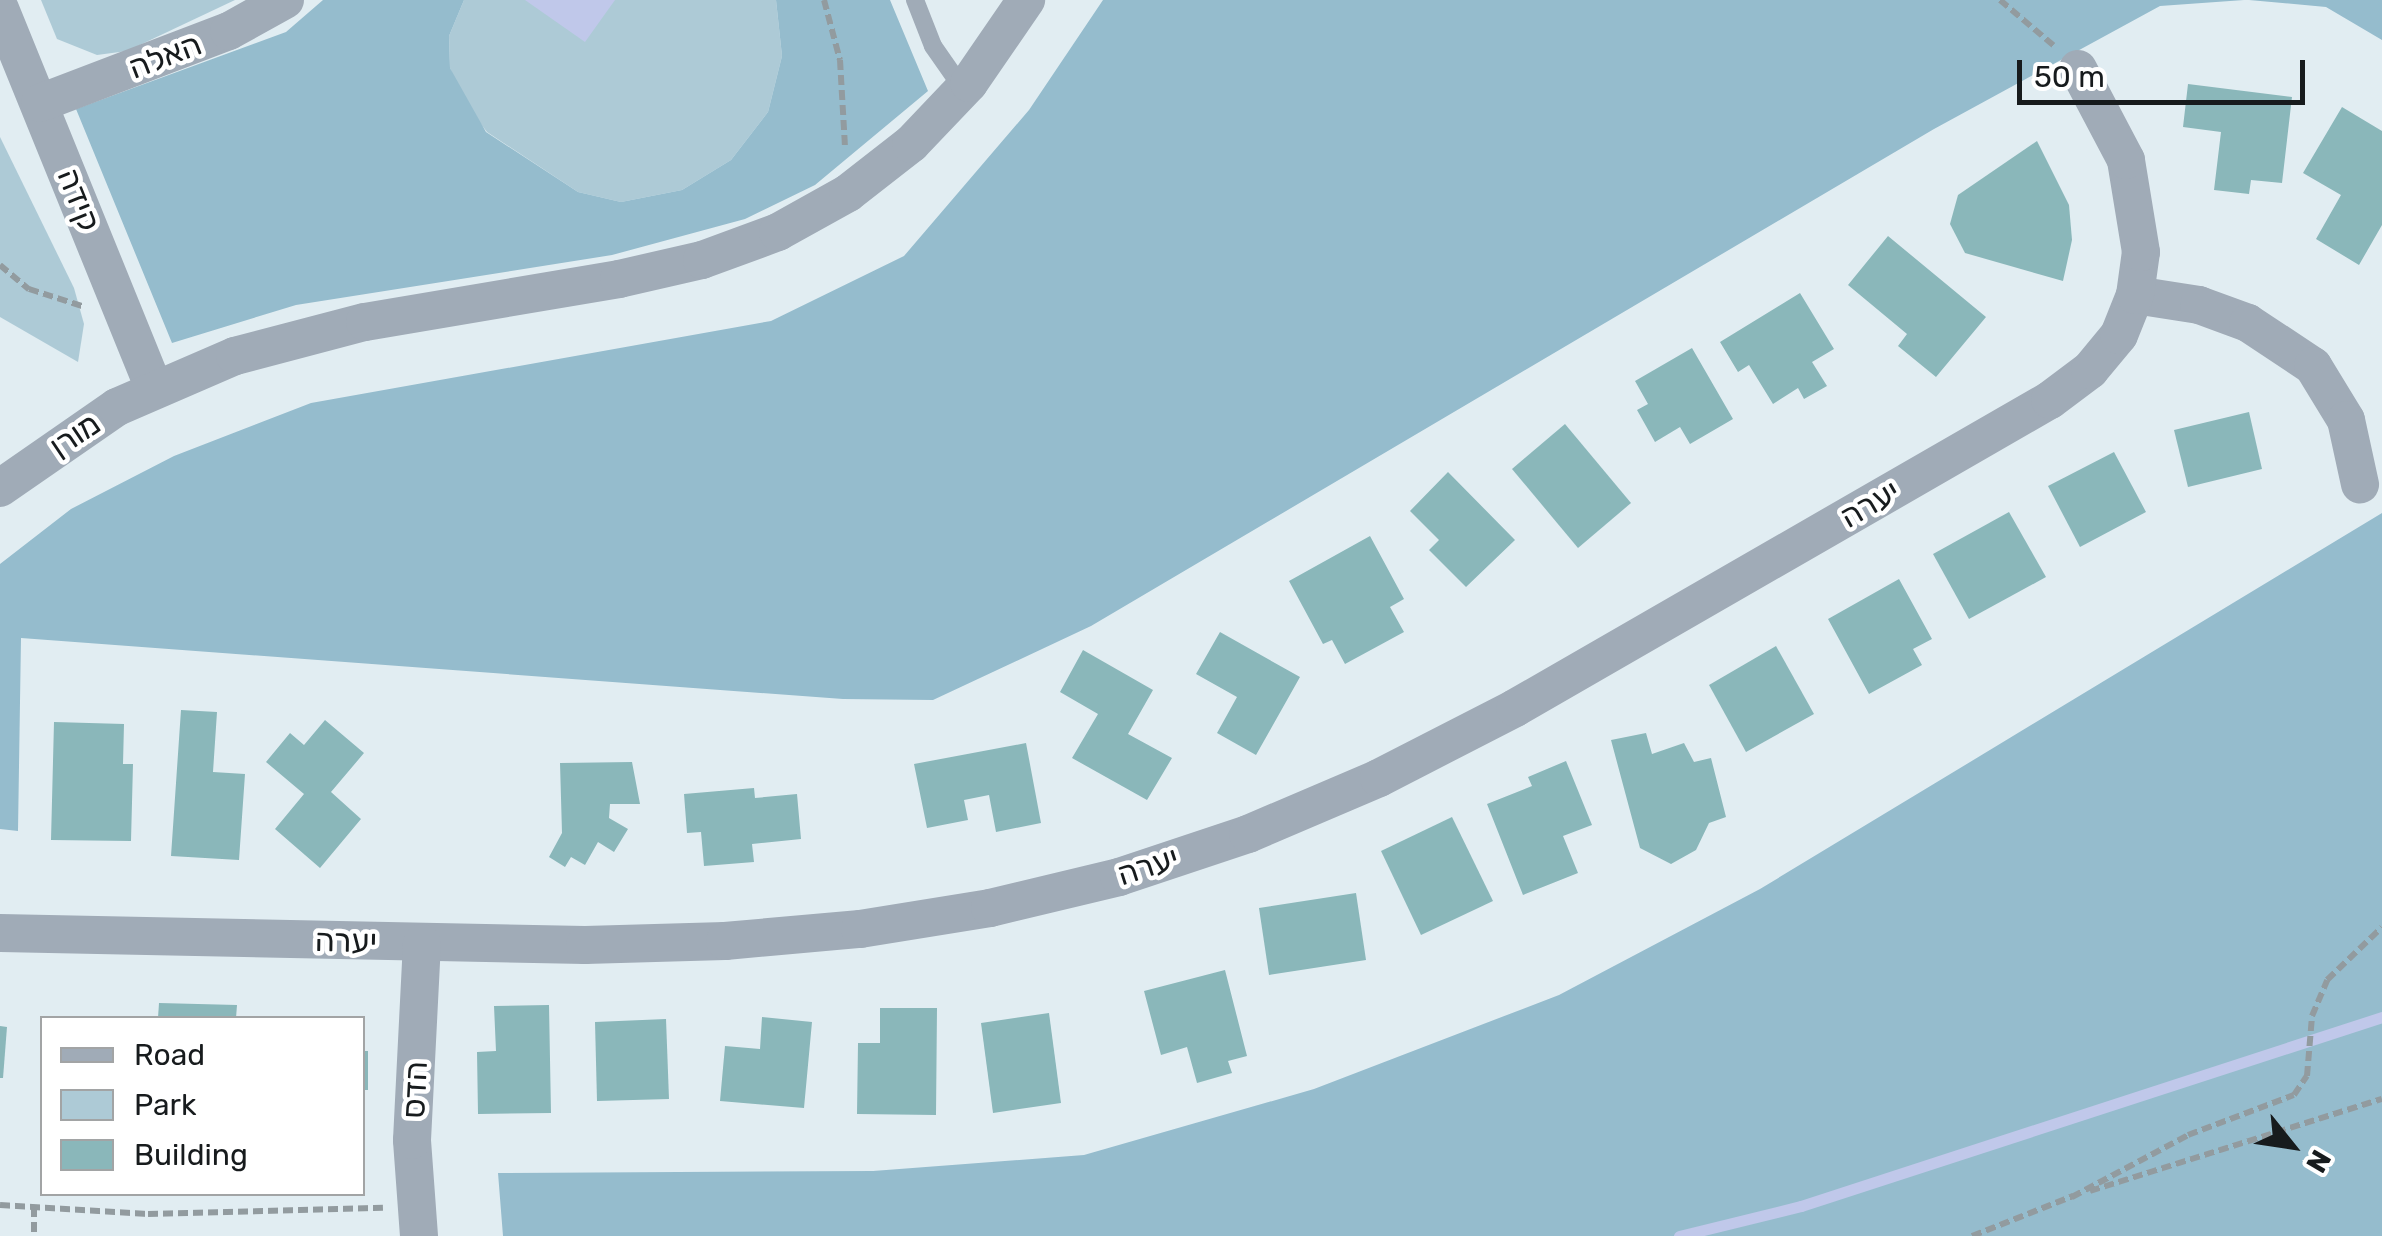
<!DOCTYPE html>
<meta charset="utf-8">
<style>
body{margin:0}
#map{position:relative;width:2382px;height:1236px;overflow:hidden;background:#e1edf2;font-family:Rubik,Heebo,sans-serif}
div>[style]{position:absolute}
.green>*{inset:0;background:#adcad6}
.forest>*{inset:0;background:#95bccd}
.water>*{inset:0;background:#c0c8ea}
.stream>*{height:11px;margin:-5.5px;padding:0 5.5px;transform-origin:5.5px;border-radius:5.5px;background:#c0c8ea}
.building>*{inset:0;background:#8ab7ba}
.path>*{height:6px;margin-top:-3px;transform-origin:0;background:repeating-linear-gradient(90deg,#929b9f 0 10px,transparent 0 15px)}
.service>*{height:18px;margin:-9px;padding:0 9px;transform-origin:9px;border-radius:9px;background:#a0abb7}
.minor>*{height:38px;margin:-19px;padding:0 19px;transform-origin:19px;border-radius:19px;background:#a0abb7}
span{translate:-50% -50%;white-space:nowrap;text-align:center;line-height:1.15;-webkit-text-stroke:9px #fff;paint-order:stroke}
.street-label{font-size:32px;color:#171b1d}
.legend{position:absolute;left:40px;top:1016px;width:325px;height:180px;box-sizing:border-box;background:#fff;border:2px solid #a2a4a5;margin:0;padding:12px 18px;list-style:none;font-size:30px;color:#171b1d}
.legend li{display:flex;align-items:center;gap:20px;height:50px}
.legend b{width:50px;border:2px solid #a2a4a5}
.north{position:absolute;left:2242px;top:1096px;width:100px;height:100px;-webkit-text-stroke:8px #fff;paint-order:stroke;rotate:120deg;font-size:28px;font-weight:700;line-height:40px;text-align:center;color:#171b1d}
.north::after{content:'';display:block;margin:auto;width:35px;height:45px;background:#171b1d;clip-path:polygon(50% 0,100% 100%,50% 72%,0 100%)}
.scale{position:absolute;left:2017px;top:60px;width:288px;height:45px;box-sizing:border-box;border:5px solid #171b1d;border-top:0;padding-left:12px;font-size:30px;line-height:35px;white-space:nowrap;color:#171b1d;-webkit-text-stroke:8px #fff;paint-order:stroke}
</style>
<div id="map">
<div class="green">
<div style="clip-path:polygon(41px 0,235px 0,127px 51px,97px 55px,57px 39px)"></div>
<div style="clip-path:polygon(464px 0,776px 0,782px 56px,768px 112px,731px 160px,682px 190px,621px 202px,578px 192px,487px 132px,465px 103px,450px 68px,449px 36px)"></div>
<div style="clip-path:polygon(0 137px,74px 288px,84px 324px,78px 362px,0 317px)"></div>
</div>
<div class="forest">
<div style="clip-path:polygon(323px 0,464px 0,449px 36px,450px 68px,486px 132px,578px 192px,621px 202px,682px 190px,731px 160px,768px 112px,782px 56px,776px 0,890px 0,928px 91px,815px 185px,745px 219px,612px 255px,296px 305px,172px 343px,76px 109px,286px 32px)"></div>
<div style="clip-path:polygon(1103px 0,2244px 0,2160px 6px,1934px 129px,1091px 626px,933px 700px,843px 699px,21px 638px,18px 831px,0 829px,0 564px,71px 509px,174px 456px,311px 403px,771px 321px,904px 256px,1029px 110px)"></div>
<div style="clip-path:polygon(2249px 0,2382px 0,2382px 40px,2326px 7px)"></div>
<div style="clip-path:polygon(2382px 513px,2382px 1236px,503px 1236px,498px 1173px,873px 1171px,1084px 1155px,1314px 1089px,1559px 995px,1760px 889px)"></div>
</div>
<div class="water">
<div style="clip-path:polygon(525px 0,615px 0,585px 42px)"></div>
</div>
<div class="stream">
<div style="left:1679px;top:1236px;width:126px;rotate:-13.8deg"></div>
<div style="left:1801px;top:1206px;width:611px;rotate:-18.02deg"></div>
</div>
<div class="building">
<div style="clip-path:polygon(2188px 84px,2292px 97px,2282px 183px,2251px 180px,2249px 194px,2214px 190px,2221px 132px,2183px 127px)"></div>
<div style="clip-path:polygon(2342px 107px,2382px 131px,2382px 225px,2359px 265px,2316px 239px,2341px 195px,2303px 173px)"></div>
<div style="clip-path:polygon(2037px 141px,2069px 205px,2072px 240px,2063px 281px,1965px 253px,1950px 224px,1958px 195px)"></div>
<div style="clip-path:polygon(1888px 236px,1986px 317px,1936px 377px,1898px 346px,1907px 334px,1848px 285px)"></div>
<div style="clip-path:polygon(1800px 293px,1834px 349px,1812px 362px,1827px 386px,1804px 399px,1798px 388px,1773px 404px,1749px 365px,1738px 372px,1720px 342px)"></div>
<div style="clip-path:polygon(1692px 348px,1733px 419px,1690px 444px,1680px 427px,1655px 442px,1637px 410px,1648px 404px,1635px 381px)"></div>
<div style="clip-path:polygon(2249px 412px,2262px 469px,2188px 487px,2174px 430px)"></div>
<div style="clip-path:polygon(1565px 424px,1631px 503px,1578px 548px,1512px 469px)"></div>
<div style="clip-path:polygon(2114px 452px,2146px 512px,2080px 547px,2048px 486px)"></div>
<div style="clip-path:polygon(1448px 472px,1515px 540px,1466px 587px,1429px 550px,1439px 540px,1410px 511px)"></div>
<div style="clip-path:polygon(2009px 512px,2046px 577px,1969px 619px,1933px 554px)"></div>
<div style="clip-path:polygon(1370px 536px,1404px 599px,1390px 607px,1404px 632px,1345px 664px,1332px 640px,1323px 644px,1289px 581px)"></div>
<div style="clip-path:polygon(1899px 579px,1932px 639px,1913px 649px,1922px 665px,1869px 694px,1828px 619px)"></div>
<div style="clip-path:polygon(1220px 632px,1300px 677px,1256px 755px,1217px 733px,1237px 697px,1196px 674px)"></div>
<div style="clip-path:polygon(1776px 646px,1814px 714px,1746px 752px,1709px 685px)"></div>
<div style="clip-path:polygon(1083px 650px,1153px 690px,1128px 734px,1172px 758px,1147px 800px,1072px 758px,1098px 714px,1060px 692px)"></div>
<div style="clip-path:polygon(181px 710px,217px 712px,213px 772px,245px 774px,239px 860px,171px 856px)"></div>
<div style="clip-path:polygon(325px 720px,364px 753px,331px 792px,361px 819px,320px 868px,275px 829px,304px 794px,266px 762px,290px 733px,304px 745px)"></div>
<div style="clip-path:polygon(54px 722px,124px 724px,123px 764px,133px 764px,131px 841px,51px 840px)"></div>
<div style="clip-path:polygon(1646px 733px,1652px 754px,1684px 743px,1694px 762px,1711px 758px,1726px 817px,1709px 823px,1696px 850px,1671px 864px,1640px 848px,1611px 740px)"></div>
<div style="clip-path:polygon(1026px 743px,1041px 823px,996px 832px,989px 795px,964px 800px,968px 820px,927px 828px,914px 764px)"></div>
<div style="clip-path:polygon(1566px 761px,1592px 825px,1563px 836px,1578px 873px,1523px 895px,1487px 804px,1532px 786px,1528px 777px)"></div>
<div style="clip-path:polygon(632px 762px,640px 804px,610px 804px,609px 818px,628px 829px,614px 852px,598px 842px,585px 865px,571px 857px,565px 867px,549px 857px,562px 833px,560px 763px)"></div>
<div style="clip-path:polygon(754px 788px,755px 798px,797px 794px,801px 839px,752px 844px,754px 862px,704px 866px,701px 832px,687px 833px,684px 794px)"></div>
<div style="clip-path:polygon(1452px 817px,1493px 901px,1421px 935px,1381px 851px)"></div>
<div style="clip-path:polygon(1356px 893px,1366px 960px,1269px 975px,1259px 908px)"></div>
<div style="clip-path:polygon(1225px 970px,1247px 1056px,1228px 1061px,1232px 1073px,1197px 1083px,1187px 1047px,1161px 1055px,1144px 991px)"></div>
<div style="clip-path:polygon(159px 1003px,237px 1005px,236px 1018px,158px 1018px)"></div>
<div style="clip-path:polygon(549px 1005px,551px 1113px,478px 1114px,477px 1052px,496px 1051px,494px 1006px)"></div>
<div style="clip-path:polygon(880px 1008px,937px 1008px,936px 1115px,857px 1114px,858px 1043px,880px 1043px)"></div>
<div style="clip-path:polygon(1049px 1013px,1061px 1103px,993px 1113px,981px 1023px)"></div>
<div style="clip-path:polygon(762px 1017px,812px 1022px,804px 1108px,720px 1101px,725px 1046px,760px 1049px)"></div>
<div style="clip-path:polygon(666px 1019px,669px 1099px,597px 1101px,595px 1022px)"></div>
<div style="clip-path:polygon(0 1026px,7px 1027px,3px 1078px,0 1078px)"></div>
<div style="clip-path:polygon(362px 1051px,368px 1051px,368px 1090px,362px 1090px)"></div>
</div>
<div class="path">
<div style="left:824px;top:0;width:62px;rotate:75.1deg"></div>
<div style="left:840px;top:60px;width:87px;rotate:86.7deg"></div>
<div style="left:2000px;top:0;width:70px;rotate:40.3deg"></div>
<div style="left:0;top:265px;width:38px;rotate:40deg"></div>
<div style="left:29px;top:289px;width:56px;rotate:17.8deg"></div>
<div style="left:2090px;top:1191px;width:306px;rotate:-17.5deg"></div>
<div style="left:2072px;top:1197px;width:132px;rotate:-28.1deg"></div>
<div style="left:2188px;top:1135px;width:113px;rotate:-20.7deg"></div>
<div style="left:2294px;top:1095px;width:23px;rotate:-56deg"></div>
<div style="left:2307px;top:1076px;width:60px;rotate:-85.2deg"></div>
<div style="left:2312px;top:1016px;width:39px;rotate:-67deg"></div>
<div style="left:2327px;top:980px;width:76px;rotate:-43.9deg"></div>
<div style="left:0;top:1205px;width:148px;rotate:3.5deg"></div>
<div style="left:148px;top:1214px;width:235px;rotate:-1.5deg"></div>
<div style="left:34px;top:1207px;width:29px;rotate:90deg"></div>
<div style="left:1972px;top:1236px;width:109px;rotate:-21.6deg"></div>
</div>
<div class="service">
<div style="left:915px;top:0;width:49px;rotate:68.6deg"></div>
<div style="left:933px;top:46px;width:52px;rotate:55.1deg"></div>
</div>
<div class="minor">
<div style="left:0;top:9px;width:411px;rotate:67.9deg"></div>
<div style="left:40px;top:103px;width:202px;rotate:-20.9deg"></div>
<div style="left:229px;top:31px;width:64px;rotate:-29deg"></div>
<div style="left:2135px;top:295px;width:65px;rotate:8.9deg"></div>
<div style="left:2199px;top:305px;width:52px;rotate:20.2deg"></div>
<div style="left:2248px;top:323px;width:78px;rotate:33.5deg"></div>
<div style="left:2313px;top:366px;width:63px;rotate:58.6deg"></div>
<div style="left:2346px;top:420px;width:66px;rotate:77.7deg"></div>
<div style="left:0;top:488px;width:142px;rotate:-34.7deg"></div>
<div style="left:117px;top:407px;width:129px;rotate:-23.4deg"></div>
<div style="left:235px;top:356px;width:134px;rotate:-14.7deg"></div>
<div style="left:365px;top:322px;width:258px;rotate:-9.6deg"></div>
<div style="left:619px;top:279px;width:85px;rotate:-12.9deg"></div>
<div style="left:702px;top:260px;width:81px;rotate:-20.2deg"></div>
<div style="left:778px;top:232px;width:80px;rotate:-29.1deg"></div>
<div style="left:848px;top:193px;width:80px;rotate:-37.9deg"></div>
<div style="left:911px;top:144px;width:84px;rotate:-46.4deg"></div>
<div style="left:969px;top:83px;width:101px;rotate:-55.5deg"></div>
<div style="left:0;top:933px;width:585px;rotate:1.18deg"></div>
<div style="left:585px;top:945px;width:140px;rotate:-1.6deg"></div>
<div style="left:725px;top:941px;width:136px;rotate:-5.1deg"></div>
<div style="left:860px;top:929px;width:132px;rotate:-9.2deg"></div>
<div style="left:990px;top:908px;width:133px;rotate:-13.5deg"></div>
<div style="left:1119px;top:877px;width:136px;rotate:-18.4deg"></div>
<div style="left:1248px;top:834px;width:142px;rotate:-23.1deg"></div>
<div style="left:1379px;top:778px;width:153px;rotate:-27.2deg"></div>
<div style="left:1515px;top:708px;width:617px;rotate:-29.93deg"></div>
<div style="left:2050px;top:400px;width:50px;rotate:-36.9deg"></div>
<div style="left:2090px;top:370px;width:45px;rotate:-50.4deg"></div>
<div style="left:2119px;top:335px;width:43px;rotate:-68.2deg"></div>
<div style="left:2135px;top:295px;width:43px;rotate:-82.1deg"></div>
<div style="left:2141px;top:252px;width:93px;rotate:-99.3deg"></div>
<div style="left:2126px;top:160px;width:103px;rotate:-117.8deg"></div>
<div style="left:419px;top:1236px;width:96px;rotate:-94.2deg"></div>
<div style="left:412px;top:1140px;width:197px;rotate:-87.1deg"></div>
</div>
<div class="street-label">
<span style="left:165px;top:56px;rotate:-21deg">האלה</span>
<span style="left:79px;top:200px;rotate:68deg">קידה</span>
<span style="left:75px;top:435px;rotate:-34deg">מורן</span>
<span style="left:1870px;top:504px;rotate:-30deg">יערה</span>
<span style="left:1148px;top:866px;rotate:-18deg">יערה</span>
<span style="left:346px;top:941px;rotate:1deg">יערה</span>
<span style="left:415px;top:1090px;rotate:-87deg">הדס</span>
</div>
<ul class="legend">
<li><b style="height:12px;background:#a0abb7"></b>Road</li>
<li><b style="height:28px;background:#adcad6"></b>Park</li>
<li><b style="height:28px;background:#8ab7ba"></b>Building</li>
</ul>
<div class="north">N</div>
<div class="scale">50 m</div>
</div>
